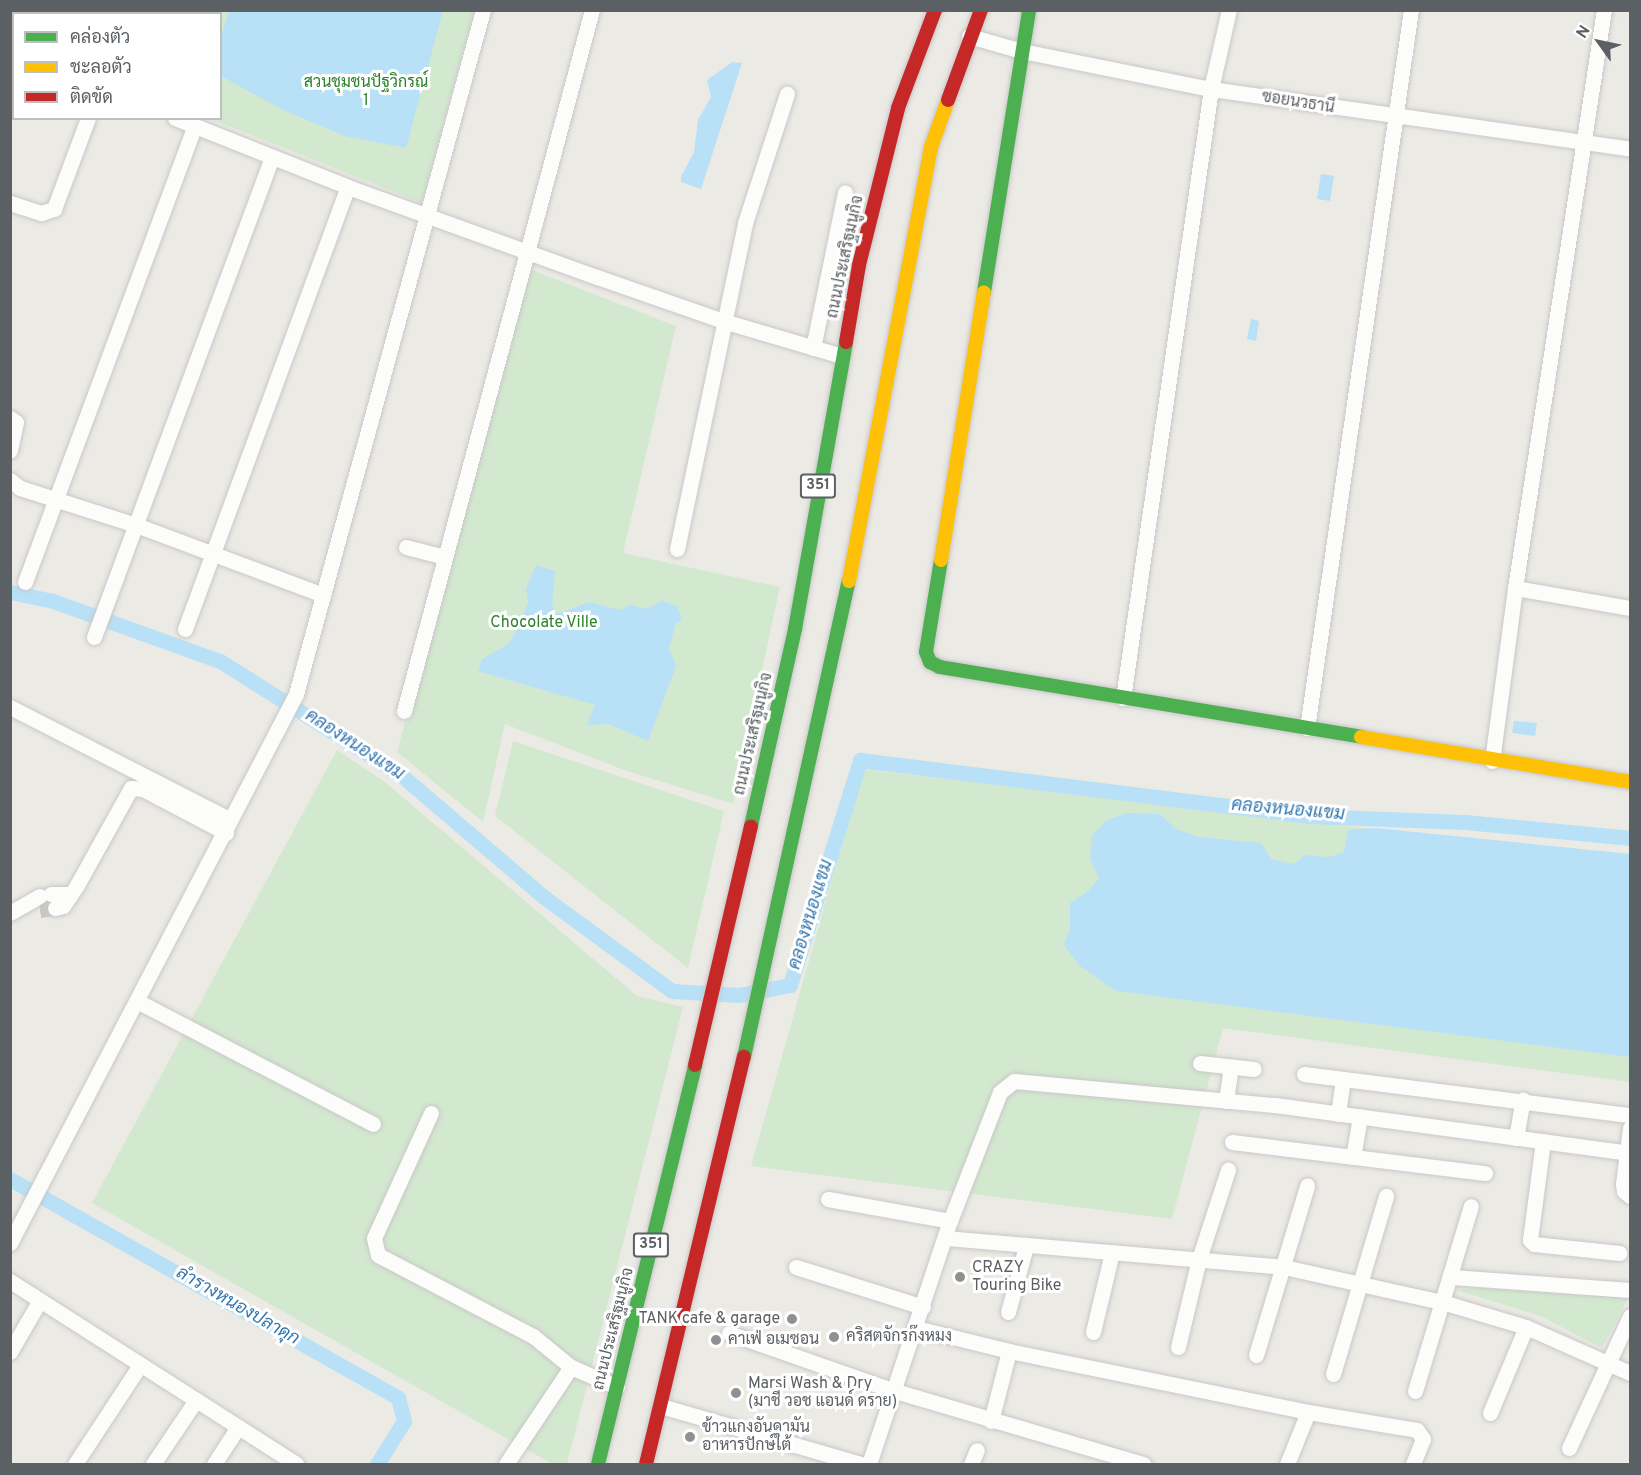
<!DOCTYPE html>
<meta charset="utf-8">
<style>
body{margin:0}
#map{position:relative;width:1641px;height:1475px;overflow:hidden;background:#eceae5;font-family:Overpass,Sarabun,sans-serif}
div>[style]{position:absolute}
.green>*{inset:0;background:#d3e9cf}
.water>*{inset:0;background:#b8e0f7}
.canal>*{height:15px;margin:-7.5px;padding:0 7.5px;transform-origin:7.5px;border-radius:7.5px;background:#b8e0f7}
.street-tunnel>*{height:15px;margin-top:-7.5px;transform-origin:0;background:repeating-linear-gradient(90deg,#c8c8c5 0 15px,transparent 0 23px)}
.roads{filter:drop-shadow(0 0 2px #c8c8c8) drop-shadow(0 0 2px #c8c8c8)}
.street>*{height:15px;margin:-7.5px;padding:0 7.5px;transform-origin:7.5px;border-radius:7.5px;background:#fcfcfb}
.fast>*{height:14px;margin:-7px;padding:0 7px;transform-origin:7px;border-radius:7px;background:#4caf50}
.slow>*{height:14px;margin:-7px;padding:0 7px;transform-origin:7px;border-radius:7px;background:#ffc107}
.jam>*{height:14px;margin:-7px;padding:0 7px;transform-origin:7px;border-radius:7px;background:#c62828}
.dots>*{width:16px;height:16px;translate:-50% -50%;box-sizing:border-box;border:3px solid #fff;border-radius:50%}
span{translate:-50% -50%;white-space:nowrap;text-align:center;line-height:1.15;-webkit-text-stroke:6px #fff;paint-order:stroke}
.shield-label span{padding:2px 4px;background:#fff;border:2px solid;border-radius:4px;-webkit-text-stroke-width:0}
.shield-label{font-size:15px;color:#5b6064;font-weight:700}
.park-label{font-size:16px;color:#2e822d}
.street-label{font-size:16px;color:#5b6064}
.poi-label{font-size:16px;color:#5b6064}
.left{translate:0 -50%;text-align:left}
.right{translate:-100% -50%;text-align:right}
.water-label{font-size:18px;color:#3577b0;font-style:italic}
.frame{position:absolute;inset:0;border:12px solid #5b6064;pointer-events:none}
.legend{position:absolute;left:12px;top:12px;width:210px;height:108px;box-sizing:border-box;background:#fff;border:2px solid #bdbfc1;margin:0;padding:8px 10px;list-style:none;font-size:18px;color:#5b6064}
.legend li{display:flex;align-items:center;gap:12px;height:30px}
.legend b{width:30px;border:2px solid #bdbfc1}
.north{position:absolute;left:1569px;top:12px;width:60px;height:60px;-webkit-text-stroke:4px #fff;paint-order:stroke;rotate:303deg;font-size:16px;font-weight:700;line-height:24px;text-align:center;color:#5b6064}
.north::after{content:'';display:block;margin:auto;width:21px;height:27px;background:#5b6064;clip-path:polygon(50% 0,100% 100%,50% 72%,0 100%)}
</style>
<div id="map">
<div class="green">
<div style="clip-path:polygon(190px 10px,474px 11px,422px 203px,211px 119px,220px 118px,220px 14px,189px 14px)"></div>
<div style="clip-path:polygon(527px 268px,676px 326px,623px 553px,780px 587px,733px 804px,624px 770px,505px 724px,483px 822px,397px 752px)"></div>
<div style="clip-path:polygon(513px 741px,724px 811px,688px 968px,495px 816px)"></div>
<div style="clip-path:polygon(337px 750px,385px 782px,637px 996px,683px 1007px,567px 1464px,552px 1464px,92px 1203px)"></div>
<div style="clip-path:polygon(863px 769px,1630px 859px,1630px 1082px,1223px 1028px,1172px 1219px,751px 1166px)"></div>
<div style="clip-path:polygon(1492px 1287px,1630px 1294px,1602px 1348px,1540px 1316px,1456px 1290px)"></div>
</div>
<div class="water">
<div style="clip-path:polygon(229px 11px,443px 11px,406px 148px,345px 136px,283px 110px,221px 76px,221px 37px)"></div>
<div style="clip-path:polygon(732px 62px,742px 63px,701px 189px,681px 182px,681px 177px,694px 152px,698px 120px,711px 97px,707px 80px)"></div>
<div style="clip-path:polygon(1321px 174px,1334px 176px,1330px 201px,1317px 199px)"></div>
<div style="clip-path:polygon(1251px 319px,1259px 321px,1256px 341px,1247px 339px)"></div>
<div style="clip-path:polygon(536px 565px,555px 571px,552px 604px,556px 614px,589px 602px,620px 610px,630px 605px,646px 609px,662px 601px,677px 606px,682px 620px,676px 623px,669px 648px,676px 666px,648px 741px,608px 724px,587px 725px,595px 705px,478px 671px,482px 659px,508px 644px,520px 625px,528px 602px,526px 589px)"></div>
<div style="clip-path:polygon(1514px 721px,1537px 723px,1535px 736px,1512px 733px)"></div>
<div style="clip-path:polygon(1127px 813px,1160px 814px,1176px 829px,1199px 837px,1261px 843px,1271px 859px,1294px 864px,1305px 855px,1329px 857px,1344px 852px,1348px 830px,1376px 828px,1630px 854px,1630px 1057px,1116px 991px,1080px 966px,1064px 945px,1070px 928px,1070px 903px,1088px 891px,1099px 878px,1090px 859px,1092px 835px,1107px 820px)"></div>
</div>
<div class="canal">
<div style="left:10px;top:592px;width:44px;rotate:11.8deg"></div>
<div style="left:53px;top:601px;width:177px;rotate:19.8deg"></div>
<div style="left:220px;top:661px;width:214px;rotate:32.2deg"></div>
<div style="left:401px;top:775px;width:189px;rotate:40.5deg"></div>
<div style="left:545px;top:898px;width:157px;rotate:36.2deg"></div>
<div style="left:672px;top:991px;width:67px;rotate:3.4deg"></div>
<div style="left:739px;top:995px;width:52px;rotate:-11.1deg"></div>
<div style="left:790px;top:985px;width:236px;rotate:-72.7deg"></div>
<div style="left:860px;top:760px;width:451px;rotate:7.1deg"></div>
<div style="left:1308px;top:816px;width:157px;rotate:2.2deg"></div>
<div style="left:1465px;top:822px;width:166px;rotate:5.5deg"></div>
<div style="left:10px;top:1179px;width:446px;rotate:29.4deg"></div>
<div style="left:398px;top:1398px;width:24px;rotate:75deg"></div>
<div style="left:404px;top:1421px;width:51px;rotate:122.1deg"></div>
</div>
<div class="street-tunnel">
<div style="left:40px;top:910px;width:15px;rotate:-8deg"></div>
</div>
<div class="roads">
<div class="street">
<div style="left:115px;top:10px;width:9px;rotate:27deg"></div>
<div style="left:176px;top:14px;width:4px;rotate:-63deg"></div>
<div style="left:969px;top:36px;width:55px;rotate:15.8deg"></div>
<div style="left:1022px;top:51px;width:193px;rotate:11.4deg"></div>
<div style="left:1211px;top:89px;width:423px;rotate:8.1deg"></div>
<div style="left:10px;top:58px;width:4px;rotate:14deg"></div>
<div style="left:10px;top:86px;width:10px;rotate:-66deg"></div>
<div style="left:175px;top:118px;width:186px;rotate:21.7deg"></div>
<div style="left:348px;top:187px;width:265px;rotate:19.9deg"></div>
<div style="left:597px;top:277px;width:133px;rotate:19.2deg"></div>
<div style="left:723px;top:321px;width:124px;rotate:16.4deg"></div>
<div style="left:10px;top:203px;width:33px;rotate:18deg"></div>
<div style="left:41px;top:213px;width:14px;rotate:-17deg"></div>
<div style="left:54px;top:209px;width:97px;rotate:-69.5deg"></div>
<div style="left:813px;top:348px;width:159px;rotate:-78.4deg"></div>
<div style="left:10px;top:418px;width:7px;rotate:34deg"></div>
<div style="left:16px;top:422px;width:29px;rotate:102deg"></div>
<div style="left:10px;top:480px;width:13px;rotate:39deg"></div>
<div style="left:20px;top:488px;width:122px;rotate:17.7deg"></div>
<div style="left:136px;top:525px;width:200px;rotate:20.5deg"></div>
<div style="left:406px;top:547px;width:40px;rotate:14.4deg"></div>
<div style="left:677px;top:549px;width:333px;rotate:-78.2deg"></div>
<div style="left:745px;top:223px;width:136px;rotate:-72deg"></div>
<div style="left:25px;top:582px;width:487px;rotate:-69.6deg"></div>
<div style="left:1515px;top:588px;width:117px;rotate:9.9deg"></div>
<div style="left:185px;top:629px;width:471px;rotate:-69.8deg"></div>
<div style="left:94px;top:637px;width:512px;rotate:-69.65deg"></div>
<div style="left:1123px;top:698px;width:615px;rotate:-81.78deg"></div>
<div style="left:1211px;top:89px;width:81px;rotate:-77.2deg"></div>
<div style="left:10px;top:707px;width:246px;rotate:27.1deg"></div>
<div style="left:404px;top:711px;width:726px;rotate:-74.99deg"></div>
<div style="left:1307px;top:728px;width:725px;rotate:-81.76deg"></div>
<div style="left:1492px;top:761px;width:175px;rotate:-82.4deg"></div>
<div style="left:1515px;top:588px;width:585px;rotate:-81.25deg"></div>
<div style="left:51px;top:894px;width:19px"></div>
<div style="left:55px;top:908px;width:8px;rotate:-14deg"></div>
<div style="left:63px;top:906px;width:25px;rotate:-56deg"></div>
<div style="left:77px;top:885px;width:111px;rotate:-60.9deg"></div>
<div style="left:131px;top:788px;width:12px;rotate:5deg"></div>
<div style="left:143px;top:789px;width:94px;rotate:27.9deg"></div>
<div style="left:10px;top:913px;width:34px;rotate:-30deg"></div>
<div style="left:137px;top:1001px;width:266px;rotate:27.5deg"></div>
<div style="left:1200px;top:1063px;width:54px;rotate:6.3deg"></div>
<div style="left:1304px;top:1074px;width:329px;rotate:7.2deg"></div>
<div style="left:1226px;top:1101px;width:34px;rotate:-82deg"></div>
<div style="left:431px;top:1113px;width:137px;rotate:114.5deg"></div>
<div style="left:374px;top:1238px;width:17px;rotate:77deg"></div>
<div style="left:378px;top:1255px;width:175px;rotate:27.6deg"></div>
<div style="left:533px;top:1336px;width:49px;rotate:39.2deg"></div>
<div style="left:571px;top:1367px;width:50px;rotate:23.5deg"></div>
<div style="left:1338px;top:1114px;width:34px;rotate:-82deg"></div>
<div style="left:1630px;top:1128px;width:56px;rotate:97.1deg"></div>
<div style="left:1623px;top:1184px;width:7px;rotate:82deg"></div>
<div style="left:1624px;top:1191px;width:8px;rotate:40deg"></div>
<div style="left:1516px;top:1138px;width:39px;rotate:-80deg"></div>
<div style="left:1543px;top:1141px;width:100px;rotate:97.5deg"></div>
<div style="left:1530px;top:1240px;width:6px;rotate:45deg"></div>
<div style="left:1534px;top:1244px;width:86px;rotate:6deg"></div>
<div style="left:1232px;top:1142px;width:255px;rotate:7deg"></div>
<div style="left:1353px;top:1157px;width:41px;rotate:-80.1deg"></div>
<div style="left:828px;top:1199px;width:124px;rotate:10.2deg"></div>
<div style="left:946px;top:1238px;width:339px;rotate:4.9deg"></div>
<div style="left:1284px;top:1267px;width:162px;rotate:12.5deg"></div>
<div style="left:1442px;top:1302px;width:88px;rotate:16.6deg"></div>
<div style="left:1526px;top:1327px;width:114px;rotate:23.9deg"></div>
<div style="left:10px;top:1243px;width:619px;rotate:-62.48deg"></div>
<div style="left:296px;top:694px;width:709px;rotate:-74.71deg"></div>
<div style="left:796px;top:1267px;width:133px;rotate:17.5deg"></div>
<div style="left:1452px;top:1277px;width:178px;rotate:4.2deg"></div>
<div style="left:10px;top:1281px;width:340px;rotate:32.6deg"></div>
<div style="left:1008px;top:1312px;width:68px;rotate:-74.7deg"></div>
<div style="left:916px;top:1328px;width:96px;rotate:13.9deg"></div>
<div style="left:1009px;top:1351px;width:305px;rotate:11.5deg"></div>
<div style="left:1308px;top:1412px;width:110px;rotate:9.4deg"></div>
<div style="left:1417px;top:1430px;width:11px;rotate:56deg"></div>
<div style="left:1423px;top:1439px;width:27px;rotate:112deg"></div>
<div style="left:1093px;top:1332px;width:82px;rotate:-76.6deg"></div>
<div style="left:729px;top:1333px;width:176px;rotate:19.3deg"></div>
<div style="left:895px;top:1391px;width:259px;rotate:16.4deg"></div>
<div style="left:1178px;top:1347px;width:90px;rotate:-76.6deg"></div>
<div style="left:1199px;top:1259px;width:94px;rotate:-72deg"></div>
<div style="left:10px;top:1352px;width:58px;rotate:-59.9deg"></div>
<div style="left:1256px;top:1355px;width:177px;rotate:-73.2deg"></div>
<div style="left:1333px;top:1374px;width:186px;rotate:-73.4deg"></div>
<div style="left:1415px;top:1391px;width:193px;rotate:-73.2deg"></div>
<div style="left:661px;top:1406px;width:207px;rotate:16.2deg"></div>
<div style="left:1490px;top:1413px;width:93px;rotate:-67.3deg"></div>
<div style="left:991px;top:1421px;width:72px;rotate:-75.6deg"></div>
<div style="left:1569px;top:1448px;width:145px;rotate:-65.2deg"></div>
<div style="left:75px;top:1464px;width:118px;rotate:-56.7deg"></div>
<div style="left:153px;top:1464px;width:77px;rotate:-56.1deg"></div>
<div style="left:214px;top:1464px;width:44px;rotate:-57deg"></div>
<div style="left:506px;top:1464px;width:117px;rotate:-56.2deg"></div>
<div style="left:869px;top:1464px;width:256px;rotate:-71.6deg"></div>
<div style="left:950px;top:1221px;width:138px;rotate:-68.8deg"></div>
<div style="left:1000px;top:1092px;width:18px;rotate:-38deg"></div>
<div style="left:1014px;top:1081px;width:262px;rotate:5.3deg"></div>
<div style="left:1275px;top:1105px;width:358px;rotate:7.7deg"></div>
<div style="left:971px;top:1464px;width:15px;rotate:-67deg"></div>
<div style="left:1287px;top:1464px;width:56px;rotate:-68deg"></div>
</div>
<div class="fast">
<div style="left:984px;top:292px;width:286px;rotate:-80.9deg"></div>
<div style="left:941px;top:560px;width:93px;rotate:99.3deg"></div>
<div style="left:926px;top:652px;width:11px;rotate:68deg"></div>
<div style="left:930px;top:662px;width:11px;rotate:27deg"></div>
<div style="left:940px;top:667px;width:427px;rotate:9.4deg"></div>
<div style="left:751px;top:826px;width:202px;rotate:-77.4deg"></div>
<div style="left:795px;top:629px;width:291px;rotate:-79.9deg"></div>
<div style="left:744px;top:1057px;width:487px;rotate:-77.6deg"></div>
<div style="left:598px;top:1464px;width:411px;rotate:-76.3deg"></div>
</div>
<div class="slow">
<div style="left:941px;top:560px;width:271px;rotate:-80.9deg"></div>
<div style="left:849px;top:581px;width:442px;rotate:-79.3deg"></div>
<div style="left:931px;top:147px;width:50px;rotate:-70.1deg"></div>
<div style="left:1361px;top:737px;width:273px;rotate:9.5deg"></div>
</div>
<div class="jam">
<div style="left:948px;top:100px;width:96px;rotate:-69.9deg"></div>
<div style="left:846px;top:342px;width:78px;rotate:-80.4deg"></div>
<div style="left:859px;top:265px;width:162px;rotate:-76deg"></div>
<div style="left:898px;top:108px;width:105px;rotate:-69.3deg"></div>
<div style="left:695px;top:1065px;width:245px;rotate:-76.8deg"></div>
<div style="left:646px;top:1464px;width:419px;rotate:-76.5deg"></div>
</div>
</div>
<div class="dots">
<div style="left:960px;top:1277px;background:#8e9091"></div>
<div style="left:792px;top:1319px;background:#8e9091"></div>
<div style="left:834px;top:1337px;background:#8e9091"></div>
<div style="left:716px;top:1340px;background:#8e9091"></div>
<div style="left:736px;top:1393px;background:#8e9091"></div>
<div style="left:690px;top:1437px;background:#8e9091"></div>
</div>
<div class="shield-label">
<span style="left:818px;top:486px">351</span>
<span style="left:651px;top:1245px">351</span>
</div>
<div class="park-label">
<span style="left:366px;top:92px">สวนชุมชนปัฐวิกรณ์<br>1</span>
<span style="left:544px;top:623px">Chocolate Ville</span>
</div>
<div class="street-label">
<span style="left:1298px;top:103px;rotate:9deg">ซอยนวธานี</span>
<span style="left:846px;top:257px;rotate:-78deg">ถนนประเสริฐมนูกิจ</span>
<span style="left:754px;top:734px;rotate:-77deg">ถนนประเสริฐมนูกิจ</span>
<span style="left:614px;top:1329px;rotate:-76deg">ถนนประเสริฐมนูกิจ</span>
</div>
<div class="poi-label">
<span class="left" style="left:972px;top:1277px">CRAZY<br>Touring Bike</span>
<span class="right" style="left:780px;top:1319px">TANK cafe &amp; garage</span>
<span class="left" style="left:846px;top:1337px">คริสตจักรก๊งหมง</span>
<span class="left" style="left:728px;top:1340px">คาเฟ่ อเมซอน</span>
<span class="left" style="left:748px;top:1393px">Marsi Wash &amp; Dry<br>(มาชี วอช แอนด์ ดราย)</span>
<span class="left" style="left:702px;top:1437px">ข้าวแกงอันดามัน<br>อาหารปักษ์ใต้</span>
</div>
<div class="water-label">
<span style="left:354px;top:746px;rotate:33deg">คลองหนองแขม</span>
<span style="left:1288px;top:811px;rotate:5deg">คลองหนองแขม</span>
<span style="left:812px;top:915px;rotate:-73deg">คลองหนองแขม</span>
<span style="left:237px;top:1307px;rotate:30deg">ลำรางหนองปลาดุก</span>
</div>
<div class="frame"></div>
<ul class="legend">
<li><b style="height:8px;background:#4caf50"></b>คล่องตัว</li>
<li><b style="height:8px;background:#ffc107"></b>ชะลอตัว</li>
<li><b style="height:8px;background:#c62828"></b>ติดขัด</li>
</ul>
<div class="north">N</div>
</div>
